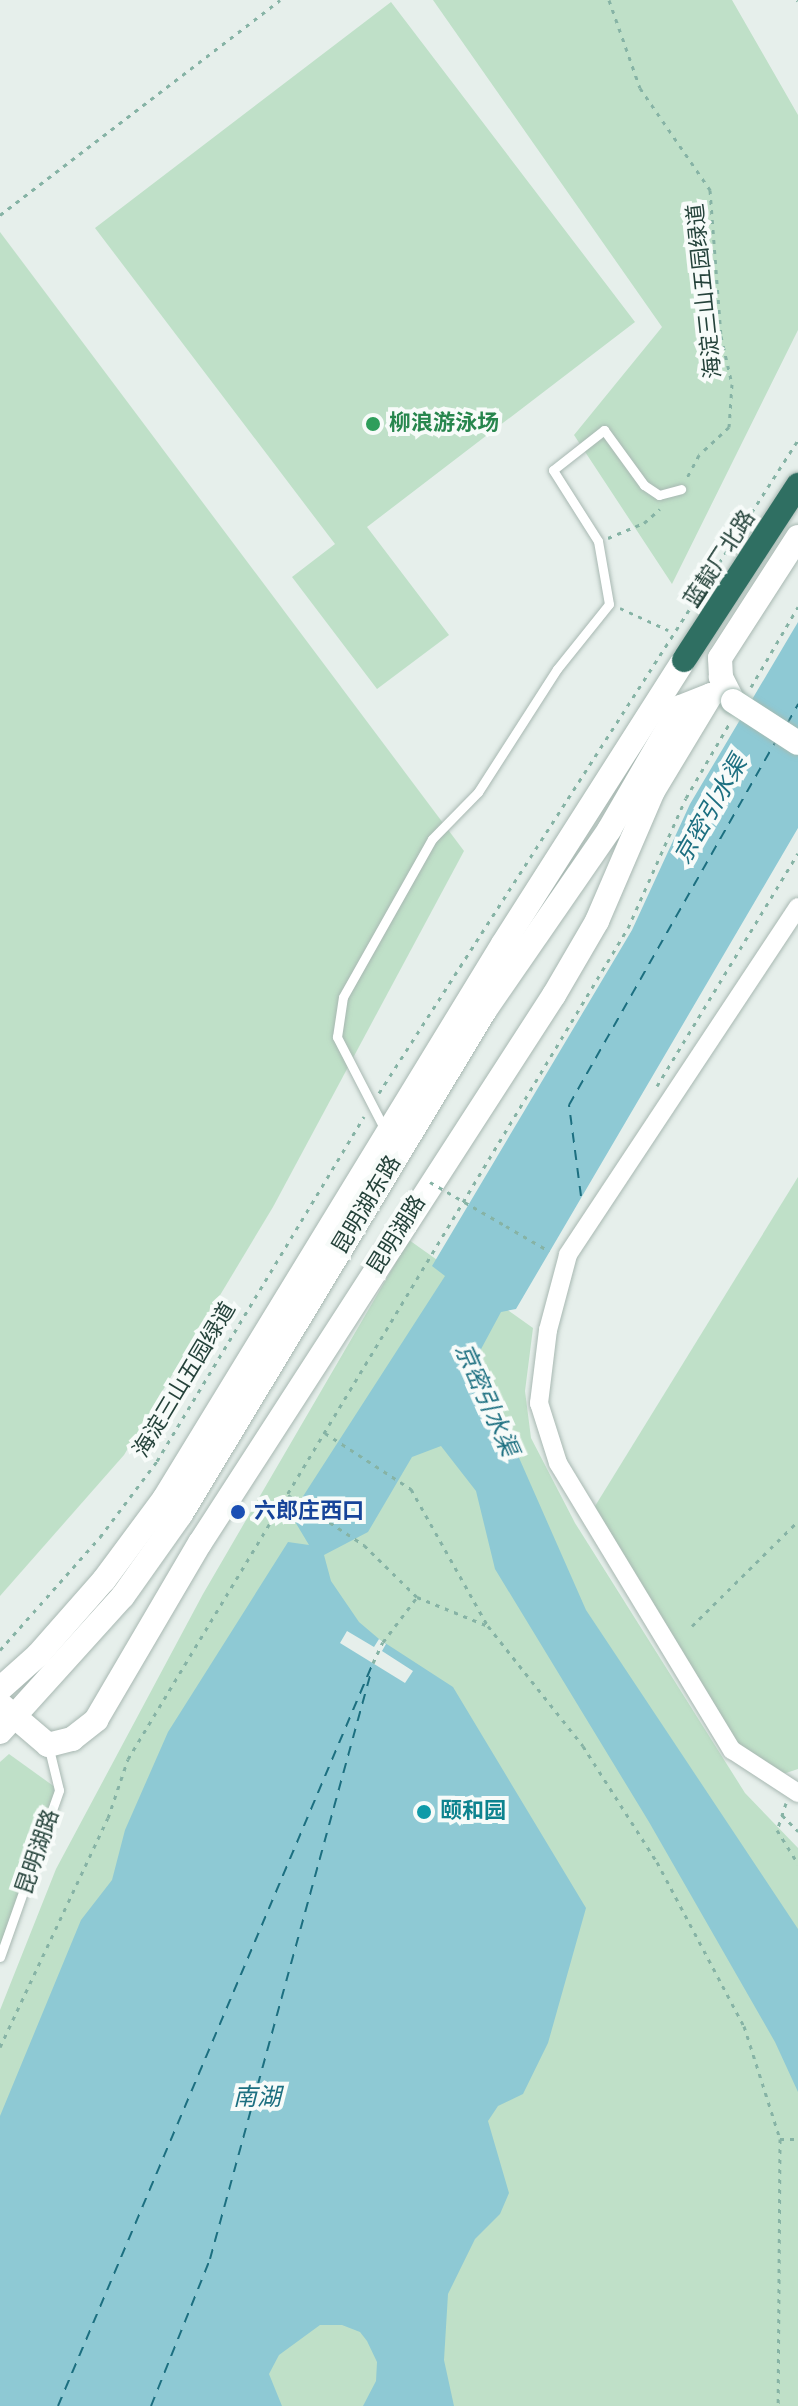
<!DOCTYPE html>
<meta charset="utf-8">
<style>
body{margin:0}
#map{position:relative;width:798px;height:2406px;overflow:hidden;background:#e6efeb;font-family:"Source Sans 3","Noto Sans SC",sans-serif}
div>[style]{position:absolute}
.green>*{inset:0;background:#bfe0c8}
.water>*{inset:0;background:#8ec9d4}
.pier>*{inset:0;background:#e6efeb}
.ferry>*{height:2px;margin-top:-1px;transform-origin:0;background:repeating-linear-gradient(90deg,#1c6f80 0 10px,transparent 0 18px)}
.path>*{height:3px;margin-top:-1.5px;transform-origin:0;background:repeating-linear-gradient(90deg,#86b3a5 0 4px,transparent 0 10px)}
.roads{filter:drop-shadow(0 0 2px #a8b8b2) drop-shadow(0 0 2px #a8b8b2)}
.lane>*{height:9px;margin:-4.5px;padding:0 4.5px;transform-origin:4.5px;border-radius:4.5px;background:#fff}
.street>*{height:18px;margin:-9px;padding:0 9px;transform-origin:9px;border-radius:9px;background:#fff}
.secondary>*{height:24px;margin:-12px;padding:0 12px;transform-origin:12px;border-radius:12px;background:#fff}
.highway>*{height:24px;margin:-12px;padding:0 12px;transform-origin:12px;border-radius:12px;background:#2f6f62}
.path-bridge>*{height:3px;margin-top:-1.5px;transform-origin:0;background:repeating-linear-gradient(90deg,#86b3a5 0 4px,transparent 0 10px)}
.bridges{filter:drop-shadow(0 0 2px #a4bbb3) drop-shadow(0 0 2px #a4bbb3)}
.secondary-bridge>*{height:24px;margin:-12px;padding:0 12px;transform-origin:12px;border-radius:12px;background:#fff}
.dots>*{width:22px;height:22px;translate:-50% -50%;box-sizing:border-box;border:4px solid #f7fbf9;border-radius:50%}
span{translate:-50% -50%;white-space:nowrap;text-align:center;line-height:1.15;-webkit-text-stroke:8px #f7fbf9;paint-order:stroke}
.street-label{font-size:22px;color:#24423a}
.leisure-label{font-size:22px;color:#27864d;font-weight:700}
.left{translate:0 -50%;text-align:left}
.transit-label{font-size:22px;color:#164399;font-weight:700}
.culture-label{font-size:22px;color:#0d838f;font-weight:700}
.water-label{font-size:24px;color:#1c6f80;font-style:italic}
</style>
<div id="map">
<div class="green">
<div style="clip-path:polygon(433px 0,732px 0,798px 115px,798px 330px,672px 584px,574px 435px,662px 327px)"></div>
<div style="clip-path:polygon(391px 2px,635px 322px,367px 527px,449px 635px,377px 689px,292px 577px,335px 544px,95px 228px)"></div>
<div style="clip-path:polygon(0 232px,464px 851px,273px 1207px,124px 1455px,0 1596px)"></div>
<div style="clip-path:polygon(798px 1177px,798px 1769px,783px 1774px,732px 1744px,592px 1511px)"></div>
<div style="clip-path:polygon(409px 1240px,533px 1328px,525px 1391px,531px 1438px,575px 1523px,745px 1793px,798px 1848px,798px 2406px,0 2406px,0 2010px,56px 1869px,203px 1594px)"></div>
<div style="clip-path:polygon(9px 1754px,59px 1790px,0 1957px,0 1762px)"></div>
</div>
<div class="water">
<div style="clip-path:polygon(798px 622px,798px 828px,516px 1309px,501px 1312px,480px 1351px,505px 1426px,586px 1610px,798px 1929px,798px 2092px,775px 2042px,649px 1822px,495px 1569px,476px 1491px,441px 1446px,412px 1457px,368px 1532px,324px 1555px,331px 1581px,359px 1622px,379px 1639px,453px 1687px,586px 1908px,548px 2043px,523px 2094px,498px 2106px,488px 2121px,509px 2193px,500px 2214px,475px 2239px,448px 2294px,444px 2360px,454px 2406px,363px 2406px,376px 2381px,377px 2362px,367px 2341px,360px 2332px,342px 2325px,320px 2325px,279px 2355px,269px 2374px,282px 2406px,0 2406px,0 2116px,81px 1920px,112px 1880px,125px 1830px,168px 1732px,288px 1542px,309px 1545px,291px 1515px,445px 1276px,432px 1266px,632px 930px,690px 804px)"></div>
</div>
<div class="pier">
<div style="clip-path:polygon(347px 1631px,374px 1647px,379px 1639px,386px 1644px,382px 1651px,413px 1671px,405px 1683px,340px 1643px)"></div>
</div>
<div class="ferry">
<div style="left:787px;top:724px;width:23px;rotate:-61deg"></div>
<div style="left:581px;top:1196px;width:92px;rotate:-97.5deg"></div>
<div style="left:569px;top:1105px;width:417px;rotate:-60.4deg"></div>
<div style="left:58px;top:2406px;width:807px;rotate:-67.03deg"></div>
<div style="left:151px;top:2406px;width:158px;rotate:-68.1deg"></div>
<div style="left:210px;top:2259px;width:609px;rotate:-74.66deg"></div>
</div>
<div class="path">
<div style="left:609px;top:0;width:93px;rotate:70.6deg"></div>
<div style="left:640px;top:88px;width:124px;rotate:55.5deg"></div>
<div style="left:710px;top:190px;width:146px;rotate:85.7deg"></div>
<div style="left:721px;top:336px;width:49px;rotate:77.1deg"></div>
<div style="left:732px;top:384px;width:43px;rotate:94deg"></div>
<div style="left:729px;top:427px;width:41px;rotate:137deg"></div>
<div style="left:699px;top:455px;width:27px;rotate:118deg"></div>
<div style="left:797px;top:0;width:1px;rotate:45deg"></div>
<div style="left:0;top:215px;width:353px;rotate:-37.5deg"></div>
<div style="left:608px;top:538px;width:39px;rotate:-23deg"></div>
<div style="left:644px;top:523px;width:21px;rotate:-41deg"></div>
<div style="left:620px;top:608px;width:53px;rotate:24.6deg"></div>
<div style="left:751px;top:687px;width:93px;rotate:-59.6deg"></div>
<div style="left:657px;top:1086px;width:272px;rotate:-58.8deg"></div>
<div style="left:379px;top:1093px;width:776px;rotate:-57.31deg"></div>
<div style="left:506px;top:1226px;width:50px;rotate:30.2deg"></div>
<div style="left:325px;top:1433px;width:103px;rotate:33.1deg"></div>
<div style="left:411px;top:1489px;width:157px;rotate:60.7deg"></div>
<div style="left:288px;top:1495px;width:91px;rotate:33.3deg"></div>
<div style="left:364px;top:1545px;width:74px;rotate:44.5deg"></div>
<div style="left:417px;top:1597px;width:77px;rotate:22.2deg"></div>
<div style="left:488px;top:1626px;width:153px;rotate:51.6deg"></div>
<div style="left:583px;top:1746px;width:138px;rotate:57.5deg"></div>
<div style="left:657px;top:1862px;width:186px;rotate:62.1deg"></div>
<div style="left:744px;top:2026px;width:119px;rotate:72.3deg"></div>
<div style="left:780px;top:2139px;width:267px;rotate:90.4deg"></div>
<div style="left:692px;top:1626px;width:149px;rotate:-44.7deg"></div>
<div style="left:0;top:1650px;width:151px;rotate:-48.5deg"></div>
<div style="left:100px;top:1537px;width:95px;rotate:-53.1deg"></div>
<div style="left:157px;top:1461px;width:402px;rotate:-59deg"></div>
<div style="left:373px;top:1663px;width:23px;rotate:-65deg"></div>
<div style="left:383px;top:1642px;width:56px;rotate:-52.9deg"></div>
<div style="left:786px;top:1803px;width:28px;rotate:108deg"></div>
<div style="left:777px;top:1830px;width:40px;rotate:58deg"></div>
<div style="left:782px;top:1815px;width:23px;rotate:45deg"></div>
<div style="left:0;top:2047px;width:253px;rotate:-64.8deg"></div>
<div style="left:108px;top:1818px;width:62px;rotate:-71.3deg"></div>
<div style="left:128px;top:1759px;width:970px;rotate:-58.97deg"></div>
<div style="left:628px;top:928px;width:142px;rotate:-66deg"></div>
<div style="left:686px;top:798px;width:86px;rotate:-59.8deg"></div>
<div style="left:780px;top:2139px;width:18px"></div>
</div>
<div class="roads">
<div class="lane">
<div style="left:385px;top:1130px;width:105px;rotate:-117.3deg"></div>
<div style="left:337px;top:1037px;width:40px;rotate:-81.5deg"></div>
<div style="left:343px;top:997px;width:181px;rotate:-60.6deg"></div>
<div style="left:432px;top:839px;width:66px;rotate:-45.6deg"></div>
<div style="left:478px;top:792px;width:146px;rotate:-57.3deg"></div>
<div style="left:557px;top:669px;width:83px;rotate:-51.3deg"></div>
<div style="left:609px;top:604px;width:64px;rotate:-99.9deg"></div>
<div style="left:598px;top:541px;width:84px;rotate:-122.4deg"></div>
<div style="left:553px;top:470px;width:65px;rotate:-38.1deg"></div>
<div style="left:604px;top:430px;width:68px;rotate:54deg"></div>
<div style="left:644px;top:485px;width:18px;rotate:34deg"></div>
<div style="left:659px;top:495px;width:23px;rotate:-15deg"></div>
<div style="left:0;top:1957px;width:177px;rotate:-70.5deg"></div>
<div style="left:59px;top:1790px;width:46px;rotate:-103.7deg"></div>
</div>
<div class="street">
<div style="left:798px;top:907px;width:417px;rotate:123.5deg"></div>
<div style="left:568px;top:1255px;width:78px;rotate:104.9deg"></div>
<div style="left:548px;top:1330px;width:74px;rotate:97deg"></div>
<div style="left:539px;top:1403px;width:63px;rotate:72.4deg"></div>
<div style="left:558px;top:1463px;width:336px;rotate:58.8deg"></div>
<div style="left:732px;top:1750px;width:79px;rotate:33.1deg"></div>
</div>
<div class="secondary">
<div style="left:733px;top:701px;width:27px;rotate:-117deg"></div>
<div style="left:721px;top:677px;width:19px;rotate:-93deg"></div>
<div style="left:720px;top:658px;width:144px;rotate:-57.2deg"></div>
<div style="left:0;top:1689px;width:51px;rotate:-41.8deg"></div>
<div style="left:38px;top:1655px;width:100px;rotate:-48.7deg"></div>
<div style="left:104px;top:1580px;width:101px;rotate:-53.5deg"></div>
<div style="left:164px;top:1499px;width:650px;rotate:-58.58deg"></div>
<div style="left:503px;top:944px;width:337px;rotate:-57.5deg"></div>
<div style="left:0;top:1704px;width:63px;rotate:40.5deg"></div>
<div style="left:48px;top:1745px;width:25px;rotate:-14deg"></div>
<div style="left:72px;top:1739px;width:31px;rotate:-38deg"></div>
<div style="left:96px;top:1720px;width:205px;rotate:-59.6deg"></div>
<div style="left:200px;top:1543px;width:652px;rotate:-57.14deg"></div>
<div style="left:554px;top:995px;width:86px;rotate:-59.8deg"></div>
<div style="left:597px;top:921px;width:142px;rotate:-66.7deg"></div>
<div style="left:653px;top:791px;width:112px;rotate:-58.9deg"></div>
<div style="left:0;top:1732px;width:183px;rotate:-47.9deg"></div>
<div style="left:123px;top:1596px;width:100px;rotate:-54.7deg"></div>
<div style="left:181px;top:1514px;width:589px;rotate:-58.9deg"></div>
<div style="left:485px;top:1010px;width:219px;rotate:-55.4deg"></div>
<div style="left:609px;top:830px;width:129px;rotate:-59.9deg"></div>
<div style="left:674px;top:718px;width:13px;rotate:-58deg"></div>
<div style="left:681px;top:707px;width:32px;rotate:-22deg"></div>
</div>
<div class="highway">
<div style="left:684px;top:660px;width:209px;rotate:-56.9deg"></div>
</div>
</div>
<div class="path-bridge">
<div style="left:430px;top:1182px;width:88px;rotate:30.1deg"></div>
</div>
<div class="bridges">
<div class="secondary-bridge">
<div style="left:733px;top:701px;width:77px;rotate:32.9deg"></div>
</div>
</div>
<div class="dots">
<div style="left:373px;top:424px;background:#2e9e5b"></div>
<div style="left:238px;top:1512px;background:#1a4fb4"></div>
<div style="left:424px;top:1812px;background:#0f9aa8"></div>
</div>
<div class="street-label">
<span style="left:705px;top:291px;rotate:-96deg">海淀三山五园绿道</span>
<span style="left:720px;top:559px;rotate:-57deg">蓝靛厂北路</span>
<span style="left:367px;top:1205px;rotate:-59deg">昆明湖东路</span>
<span style="left:397px;top:1235px;rotate:-58deg">昆明湖路</span>
<span style="left:185px;top:1380px;rotate:-59deg">海淀三山五园绿道</span>
<span style="left:38px;top:1852px;rotate:-71deg">昆明湖路</span>
</div>
<div class="leisure-label">
<span class="left" style="left:389px;top:424px">柳浪游泳场</span>
</div>
<div class="transit-label">
<span class="left" style="left:254px;top:1512px">六郎庄西口</span>
</div>
<div class="culture-label">
<span class="left" style="left:440px;top:1812px">颐和园</span>
</div>
<div class="water-label">
<span style="left:711px;top:810px;rotate:-60deg">京密引水渠</span>
<span style="left:486px;top:1400px;rotate:66deg">京密引水渠</span>
<span style="left:257px;top:2098px">南湖</span>
</div>
</div>
